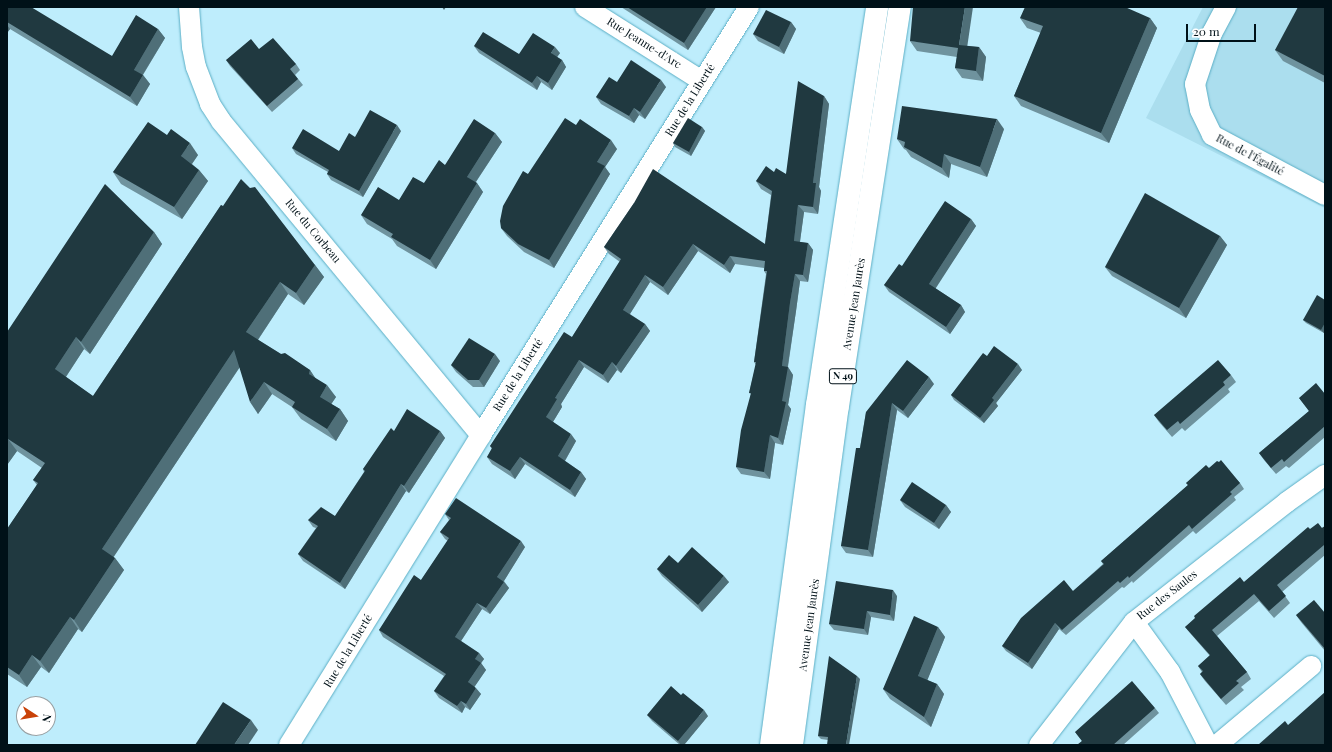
<!DOCTYPE html>
<meta charset="utf-8">
<style>
body{margin:0}
#map{position:relative;width:1332px;height:752px;overflow:hidden;background:#beedfc;font-family:"Playfair Display",serif}
div>[style]{position:absolute}
.built>*{inset:0;background:#abdeee}
.roads{filter:drop-shadow(0 0 1px #5baec5) drop-shadow(0 0 1px #5baec5)}
.minor>*{height:20px;margin:-10px;padding:0 10px;transform-origin:10px;border-radius:10px;background:#fff}
.primary>*{height:22px;margin:-11px;padding:0 11px;transform-origin:11px;border-radius:11px;background:#fff}
.wall>*{inset:0;background:#6f939e}
.shaded-wall>*{inset:0;background:#4f6f78}
.building>*{inset:0;background:#203940}
span{translate:-50% -50%;white-space:nowrap;text-align:center;line-height:1.15;-webkit-text-stroke:4px #fff;paint-order:stroke}
.shield-label span{padding:1px 3px;background:#fff;border:1px solid;border-radius:3px;-webkit-text-stroke-width:0}
.shield-label{font-size:10px;color:#001118;font-weight:700}
.street-label{font-size:11px;color:#001118}
.frame{position:absolute;inset:0;border:8px solid #001118;pointer-events:none}
.north{position:absolute;left:16px;top:696px;width:40px;height:40px;box-sizing:border-box;background:#fff;border:1px solid #99a0a3;border-radius:50%;rotate:102deg;font-size:11px;font-weight:700;line-height:16px;text-align:center;color:#001118}
.north::after{content:'';display:block;margin:auto;width:14px;height:18px;background:#c94208;clip-path:polygon(50% 0,100% 100%,50% 72%,0 100%)}
.scale{position:absolute;left:1186px;top:24px;width:70px;height:18px;box-sizing:border-box;border:2px solid #001118;border-top:0;padding-left:5px;font-size:12px;line-height:14px;white-space:nowrap;color:#001118;-webkit-text-stroke:3px #fff;paint-order:stroke}
</style>
<div id="map">
<div class="built">
<div style="clip-path:polygon(1203px 7px,1325px 7px,1325px 208px,1146px 118px)"></div>
</div>
<div class="roads">
<div class="minor">
<div style="left:189px;top:7px;width:40px;rotate:85.7deg"></div>
<div style="left:192px;top:47px;width:20px;rotate:79deg"></div>
<div style="left:196px;top:67px;width:40px;rotate:69deg"></div>
<div style="left:210px;top:104px;width:20px;rotate:57deg"></div>
<div style="left:221px;top:121px;width:408px;rotate:50.4deg"></div>
<div style="left:585px;top:7px;width:138px;rotate:32.3deg"></div>
<div style="left:1226px;top:7px;width:30px;rotate:118deg"></div>
<div style="left:1212px;top:33px;width:54px;rotate:108.4deg"></div>
<div style="left:1195px;top:84px;width:26px;rotate:79deg"></div>
<div style="left:1200px;top:110px;width:28px;rotate:64deg"></div>
<div style="left:1212px;top:135px;width:128px;rotate:28deg"></div>
<div style="left:1134px;top:622px;width:62px;rotate:54.2deg"></div>
<div style="left:1170px;top:672px;width:82px;rotate:62.5deg"></div>
<div style="left:289px;top:745px;width:365px;rotate:-58.2deg"></div>
<div style="left:481px;top:435px;width:505px;rotate:-57.95deg"></div>
<div style="left:1039px;top:745px;width:155px;rotate:-52.3deg"></div>
<div style="left:1134px;top:622px;width:194px;rotate:-38.1deg"></div>
<div style="left:1287px;top:502px;width:47px;rotate:-35.4deg"></div>
<div style="left:1217px;top:745px;width:123px;rotate:-40deg"></div>
</div>
<div class="primary">
<div style="left:771px;top:745px;width:343px;rotate:-82.3deg"></div>
<div style="left:817px;top:405px;width:402px;rotate:-81.4deg"></div>
<div style="left:792px;top:745px;width:342px;rotate:-82.3deg"></div>
<div style="left:838px;top:406px;width:404px;rotate:-81.2deg"></div>
</div>
</div>
<div class="wall">
<div style="clip-path:polygon(7px 7px,112px 56px,158px 29px,165px 38px,143px 75px,150px 84px,137px 106px,10px 29px,7px 33px)"></div>
<div style="clip-path:polygon(621px 7px,716px 7px,688px 50px)"></div>
<div style="clip-path:polygon(1325px 7px,1325px 83px,1283px 61px,1275px 50px)"></div>
<div style="clip-path:polygon(1020px 18px,1150px 18px,1157px 28px,1109px 143px,1021px 106px,1014px 96px,1041px 33px,1027px 28px)"></div>
<div style="clip-path:polygon(791px 22px,796px 29px,784px 54px,758px 41px,753px 34px)"></div>
<div style="clip-path:polygon(910px 41px,967px 46px,979px 47px,986px 57px,983px 81px,962px 78px,955px 68px,957px 57px,917px 51px)"></div>
<div style="clip-path:polygon(474px 46px,519px 54px,560px 53px,557px 57px,562px 60px,566px 67px,552px 90px,541px 82px,537px 90px,479px 53px)"></div>
<div style="clip-path:polygon(259px 49px,296px 64px,300px 70px,295px 75px,303px 85px,272px 112px,230px 66px,226px 60px)"></div>
<div style="clip-path:polygon(617px 82px,666px 87px,645px 119px,639px 115px,634px 123px,601px 104px,596px 97px)"></div>
<div style="clip-path:polygon(824px 96px,829px 104px,819px 187px,821px 191px,818px 214px,804px 212px,800px 242px,808px 243px,813px 250px,808px 282px,800px 281px,796px 311px,788px 367px,793px 375px,788px 405px,791px 409px,783px 445px,775px 443px,770px 479px,741px 474px,736px 467px,751px 394px,749px 393px,756px 365px,754px 362px,766px 274px,764px 271px,764px 268px,735px 264px,730px 273px,698px 251px,668px 295px,650px 282px,630px 314px,645px 324px,650px 331px,621px 373px,617px 370px,608px 383px,584px 367px,561px 404px,562px 407px,553px 422px,576px 441px,565px 461px,581px 472px,586px 479px,575px 497px,525px 464px,515px 479px,492px 464px,487px 457px,492px 449px,490px 446px,572px 337px,620px 262px,609px 254px,604px 247px,634px 203px,765px 244px,771px 195px,761px 189px,756px 181px,774px 172px,786px 174px)"></div>
<div style="clip-path:polygon(576px 125px,617px 149px,605px 167px,610px 174px,554px 268px,524px 252px,507px 236px,501px 228px,528px 174px)"></div>
<div style="clip-path:polygon(702px 127px,705px 131px,691px 156px,675px 147px,673px 143px)"></div>
<div style="clip-path:polygon(1004px 129px,987px 177px,951px 164px,949px 178px,911px 157px,906px 150px,904px 149px,897px 139px)"></div>
<div style="clip-path:polygon(401px 131px,363px 197px,331px 180px,327px 174px,328px 172px,296px 154px,292px 148px,339px 151px,355px 137px)"></div>
<div style="clip-path:polygon(495px 133px,502px 142px,476px 182px,483px 192px,436px 269px,397px 246px,392px 239px,367px 224px,361px 215px,399px 200px,424px 183px,445px 165px)"></div>
<div style="clip-path:polygon(167px 135px,198px 155px,192px 164px,199px 170px,208px 181px,182px 219px,121px 184px,113px 172px)"></div>
<div style="clip-path:polygon(221px 205px,315px 265px,324px 277px,304px 305px,288px 294px,258px 340px,281px 354px,310px 370px,314px 377px,336px 397px,331px 404px,340px 409px,348px 421px,336px 441px,301px 419px,292px 407px,272px 394px,258px 414px,240px 367px,113px 557px,115px 558px,124px 570px,82px 632px,78px 629px,49px 673px,41px 667px,27px 687px,7px 674px,7px 529px,37px 485px,33px 480px,42px 468px,17px 451px,7px 465px,7px 332px,154px 232px,162px 244px,90px 354px,84px 349px,66px 377px,93px 396px)"></div>
<div style="clip-path:polygon(971px 219px,976px 226px,935px 288px,961px 305px,965px 312px,950px 334px,889px 292px,884px 285px,902px 266px)"></div>
<div style="clip-path:polygon(1220px 236px,1227px 245px,1186px 318px,1112px 276px,1105px 267px)"></div>
<div style="clip-path:polygon(1325px 300px,1325px 331px,1324px 333px,1306px 323px,1303px 320px)"></div>
<div style="clip-path:polygon(987px 356px,1022px 370px,996px 403px,998px 406px,984px 423px,954px 400px,951px 395px)"></div>
<div style="clip-path:polygon(500px 361px,484px 387px,473px 387px,456px 372px,451px 365px)"></div>
<div style="clip-path:polygon(1231px 375px,1236px 382px,1228px 389px,1230px 392px,1185px 431px,1182px 428px,1172px 437px,1159px 422px,1154px 415px)"></div>
<div style="clip-path:polygon(934px 384px,908px 418px,897px 410px,873px 557px,846px 553px,841px 546px,860px 448px,866px 412px)"></div>
<div style="clip-path:polygon(1325px 394px,1325px 437px,1289px 468px,1286px 466px,1276px 474px,1264px 460px,1259px 453px,1309px 411px,1299px 398px)"></div>
<div style="clip-path:polygon(394px 431px,440px 431px,445px 438px,409px 493px,406px 491px,345px 589px,303px 561px,298px 554px,316px 528px,313px 527px,308px 520px,335px 516px,364px 472px,363px 469px)"></div>
<div style="clip-path:polygon(1219px 462px,1240px 483px,1244px 489px,1234px 497px,1236px 500px,1196px 534px,1193px 531px,1133px 583px,1132px 581px,1124px 588px,1122px 587px,1066px 635px,1059px 629px,1032px 669px,1006px 651px,1002px 646px,1073px 591px,1103px 564px,1101px 561px,1188px 485px,1186px 483px,1209px 468px)"></div>
<div style="clip-path:polygon(900px 500px,946px 505px,951px 512px,939px 529px,905px 507px)"></div>
<div style="clip-path:polygon(445px 514px,525px 547px,504px 581px,509px 588px,490px 614px,482px 609px,461px 641px,479px 653px,484px 659px,481px 663px,486px 670px,474px 687px,481px 694px,470px 710px,465px 707px,462px 713px,439px 698px,434px 691px,444px 676px,383px 637px,379px 630px,421px 580px,448px 541px,445px 539px,440px 532px,449px 520px)"></div>
<div style="clip-path:polygon(1325px 526px,1325px 555px,1282px 592px,1290px 603px,1274px 618px,1259px 601px,1217px 636px,1247px 672px,1251px 679px,1241px 687px,1244px 690px,1226px 705px,1205px 681px,1200px 674px,1202px 672px,1198px 666px,1210px 656px,1190px 633px,1185px 627px,1244px 582px,1310px 529px,1322px 528px)"></div>
<div style="clip-path:polygon(678px 563px,729px 582px,702px 612px,662px 576px,657px 569px)"></div>
<div style="clip-path:polygon(897px 596px,894px 621px,871px 617px,868px 635px,834px 630px,829px 624px)"></div>
<div style="clip-path:polygon(1325px 613px,1325px 651px,1301px 622px,1296px 615px)"></div>
<div style="clip-path:polygon(938px 627px,945px 637px,927px 680px,937px 684px,944px 694px,931px 727px,890px 699px,883px 689px)"></div>
<div style="clip-path:polygon(860px 679px,828px 740px,821px 739px,818px 736px)"></div>
<div style="clip-path:polygon(1155px 708px,1159px 713px,1123px 745px,1077px 745px,1082px 741px,1075px 732px)"></div>
<div style="clip-path:polygon(647px 715px,708px 716px,684px 745px,680px 745px,652px 721px)"></div>
</div>
<div class="shaded-wall">
<div style="clip-path:polygon(442px 7px,446px 7px,444px 10px)"></div>
<div style="clip-path:polygon(707px 7px,716px 7px,688px 50px,684px 43px)"></div>
<div style="clip-path:polygon(965px 7px,973px 7px,966px 55px,959px 45px)"></div>
<div style="clip-path:polygon(1150px 18px,1157px 28px,1109px 143px,1101px 133px)"></div>
<div style="clip-path:polygon(791px 22px,796px 29px,784px 54px,779px 47px)"></div>
<div style="clip-path:polygon(7px 25px,10px 29px,7px 33px)"></div>
<div style="clip-path:polygon(158px 29px,165px 38px,140px 79px,134px 70px)"></div>
<div style="clip-path:polygon(555px 47px,560px 53px,555px 60px,551px 53px)"></div>
<div style="clip-path:polygon(979px 47px,986px 57px,983px 81px,976px 71px)"></div>
<div style="clip-path:polygon(562px 60px,566px 67px,552px 90px,548px 83px)"></div>
<div style="clip-path:polygon(143px 75px,150px 84px,137px 106px,130px 97px)"></div>
<div style="clip-path:polygon(537px 76px,541px 82px,537px 90px,532px 83px)"></div>
<div style="clip-path:polygon(661px 80px,666px 87px,645px 119px,640px 112px)"></div>
<div style="clip-path:polygon(824px 96px,829px 104px,819px 187px,821px 191px,818px 214px,813px 207px,813px 183px)"></div>
<div style="clip-path:polygon(634px 108px,639px 115px,634px 123px,629px 116px)"></div>
<div style="clip-path:polygon(997px 119px,1004px 129px,987px 177px,980px 167px)"></div>
<div style="clip-path:polygon(397px 125px,401px 131px,363px 197px,359px 191px)"></div>
<div style="clip-path:polygon(702px 127px,705px 131px,691px 156px,689px 152px)"></div>
<div style="clip-path:polygon(495px 133px,502px 142px,473px 186px,467px 177px)"></div>
<div style="clip-path:polygon(611px 140px,617px 149px,605px 167px,610px 174px,554px 268px,549px 260px,597px 162px)"></div>
<div style="clip-path:polygon(190px 143px,198px 155px,189px 168px,181px 156px)"></div>
<div style="clip-path:polygon(944px 154px,951px 164px,949px 178px,942px 168px)"></div>
<div style="clip-path:polygon(199px 170px,208px 181px,182px 219px,174px 207px)"></div>
<div style="clip-path:polygon(477px 183px,483px 192px,436px 269px,430px 260px)"></div>
<div style="clip-path:polygon(798px 205px,804px 212px,799px 248px,794px 241px)"></div>
<div style="clip-path:polygon(971px 219px,976px 226px,934px 291px,929px 284px)"></div>
<div style="clip-path:polygon(154px 232px,162px 244px,90px 354px,81px 342px)"></div>
<div style="clip-path:polygon(1220px 236px,1227px 245px,1186px 318px,1179px 308px)"></div>
<div style="clip-path:polygon(808px 243px,813px 250px,808px 282px,803px 275px)"></div>
<div style="clip-path:polygon(693px 244px,698px 251px,668px 295px,663px 287px)"></div>
<div style="clip-path:polygon(730px 256px,735px 264px,730px 273px,724px 265px)"></div>
<div style="clip-path:polygon(315px 265px,324px 277px,304px 305px,296px 293px)"></div>
<div style="clip-path:polygon(795px 274px,800px 281px,796px 311px,787px 371px,788px 367px,793px 375px,788px 405px,791px 409px,783px 445px,778px 438px,782px 366px,790px 303px)"></div>
<div style="clip-path:polygon(645px 275px,650px 282px,628px 317px,623px 310px)"></div>
<div style="clip-path:polygon(280px 282px,288px 294px,255px 344px,246px 332px)"></div>
<div style="clip-path:polygon(961px 305px,965px 312px,950px 334px,946px 327px)"></div>
<div style="clip-path:polygon(1325px 323px,1325px 331px,1324px 333px,1321px 330px)"></div>
<div style="clip-path:polygon(645px 324px,650px 331px,621px 373px,616px 366px)"></div>
<div style="clip-path:polygon(76px 337px,84px 349px,63px 381px,55px 369px)"></div>
<div style="clip-path:polygon(234px 350px,243px 362px,111px 561px,102px 549px)"></div>
<div style="clip-path:polygon(495px 354px,500px 361px,484px 387px,479px 380px)"></div>
<div style="clip-path:polygon(579px 360px,584px 367px,561px 404px,562px 407px,551px 425px,546px 417px,555px 398px)"></div>
<div style="clip-path:polygon(612px 362px,617px 370px,608px 383px,603px 375px)"></div>
<div style="clip-path:polygon(1018px 364px,1022px 370px,996px 403px,998px 406px,984px 423px,980px 418px,992px 398px)"></div>
<div style="clip-path:polygon(310px 370px,318px 382px,309px 374px)"></div>
<div style="clip-path:polygon(929px 377px,934px 384px,908px 418px,903px 411px)"></div>
<div style="clip-path:polygon(264px 382px,272px 394px,258px 414px,250px 402px)"></div>
<div style="clip-path:polygon(327px 385px,336px 397px,328px 409px,320px 397px)"></div>
<div style="clip-path:polygon(892px 403px,897px 410px,873px 557px,868px 550px)"></div>
<div style="clip-path:polygon(340px 409px,348px 421px,336px 441px,327px 429px)"></div>
<div style="clip-path:polygon(440px 431px,445px 438px,409px 493px,404px 486px)"></div>
<div style="clip-path:polygon(571px 434px,576px 441px,563px 464px,558px 456px)"></div>
<div style="clip-path:polygon(770px 435px,775px 443px,770px 479px,764px 472px)"></div>
<div style="clip-path:polygon(8px 439px,17px 451px,7px 465px,7px 440px)"></div>
<div style="clip-path:polygon(520px 457px,525px 464px,515px 479px,510px 471px)"></div>
<div style="clip-path:polygon(581px 472px,586px 479px,575px 497px,570px 490px)"></div>
<div style="clip-path:polygon(401px 484px,406px 491px,345px 589px,340px 583px)"></div>
<div style="clip-path:polygon(946px 505px,951px 512px,939px 529px,934px 523px)"></div>
<div style="clip-path:polygon(521px 541px,525px 547px,502px 584px,497px 577px)"></div>
<div style="clip-path:polygon(115px 558px,124px 570px,82px 632px,74px 620px)"></div>
<div style="clip-path:polygon(724px 576px,729px 582px,702px 612px,698px 605px)"></div>
<div style="clip-path:polygon(504px 582px,509px 588px,490px 614px,486px 608px)"></div>
<div style="clip-path:polygon(893px 590px,897px 596px,894px 621px,890px 615px)"></div>
<div style="clip-path:polygon(477px 603px,482px 609px,459px 644px,455px 637px)"></div>
<div style="clip-path:polygon(867px 611px,871px 617px,868px 635px,864px 629px)"></div>
<div style="clip-path:polygon(70px 617px,78px 629px,49px 673px,40px 661px)"></div>
<div style="clip-path:polygon(1055px 623px,1059px 629px,1032px 669px,1028px 663px)"></div>
<div style="clip-path:polygon(938px 627px,945px 637px,925px 686px,918px 676px)"></div>
<div style="clip-path:polygon(479px 653px,484px 659px,479px 666px,475px 659px)"></div>
<div style="clip-path:polygon(32px 655px,41px 667px,27px 687px,19px 675px)"></div>
<div style="clip-path:polygon(481px 663px,486px 670px,473px 689px,468px 682px)"></div>
<div style="clip-path:polygon(857px 676px,860px 679px,849px 745px,846px 745px)"></div>
<div style="clip-path:polygon(937px 684px,944px 694px,931px 727px,924px 717px)"></div>
<div style="clip-path:polygon(476px 688px,481px 694px,470px 710px,466px 704px)"></div>
<div style="clip-path:polygon(461px 701px,465px 707px,462px 713px,457px 706px)"></div>
<div style="clip-path:polygon(704px 710px,708px 716px,684px 745px,681px 745px,678px 741px)"></div>
<div style="clip-path:polygon(251px 720px,258px 730px,248px 745px,234px 745px)"></div>
</div>
<div class="building">
<div style="clip-path:polygon(7px 7px,31px 7px,112px 56px,136px 15px,158px 29px,134px 70px,143px 75px,130px 97px,7px 22px)"></div>
<div style="clip-path:polygon(627px 7px,707px 7px,684px 43px)"></div>
<div style="clip-path:polygon(913px 7px,965px 7px,959px 45px,979px 47px,976px 71px,955px 68px,958px 48px,910px 41px)"></div>
<div style="clip-path:polygon(1025px 7px,1125px 7px,1150px 18px,1101px 133px,1014px 96px,1043px 26px,1020px 18px)"></div>
<div style="clip-path:polygon(1298px 7px,1325px 7px,1325px 76px,1275px 50px)"></div>
<div style="clip-path:polygon(766px 10px,791px 22px,779px 47px,753px 34px)"></div>
<div style="clip-path:polygon(483px 32px,519px 54px,533px 33px,555px 47px,551px 53px,562px 60px,548px 83px,537px 76px,532px 83px,474px 46px)"></div>
<div style="clip-path:polygon(273px 38px,296px 64px,290px 69px,298px 79px,267px 106px,226px 60px,251px 39px,259px 49px)"></div>
<div style="clip-path:polygon(631px 60px,661px 80px,640px 112px,634px 108px,629px 116px,596px 97px,609px 77px,617px 82px)"></div>
<div style="clip-path:polygon(798px 81px,824px 96px,813px 183px,816px 183px,813px 207px,798px 205px,794px 241px,808px 243px,803px 275px,795px 274px,790px 303px,782px 366px,788px 367px,782px 401px,786px 402px,778px 438px,770px 435px,764px 472px,736px 467px,741px 430px,751px 393px,749px 393px,756px 362px,754px 362px,767px 271px,764px 271px,765px 261px,730px 256px,724px 265px,693px 244px,663px 287px,645px 275px,623px 310px,645px 324px,616px 366px,612px 362px,603px 375px,579px 360px,555px 398px,557px 399px,546px 417px,571px 434px,558px 456px,581px 472px,570px 490px,520px 457px,510px 471px,487px 457px,492px 448px,490px 446px,564px 332px,572px 337px,621px 259px,604px 247px,634px 203px,653px 169px,765px 244px,772px 191px,756px 181px,766px 166px,774px 172px,776px 168px,786px 174px)"></div>
<div style="clip-path:polygon(902px 106px,997px 119px,980px 167px,944px 154px,942px 168px,904px 147px,905px 142px,897px 139px)"></div>
<div style="clip-path:polygon(370px 110px,397px 125px,359px 191px,327px 174px,329px 170px,292px 148px,303px 129px,339px 151px,349px 133px,355px 137px)"></div>
<div style="clip-path:polygon(565px 118px,576px 125px,580px 119px,611px 140px,597px 162px,605px 166px,549px 260px,518px 244px,501px 228px,500px 221px,503px 206px,523px 171px,528px 174px)"></div>
<div style="clip-path:polygon(688px 118px,702px 127px,689px 152px,673px 143px)"></div>
<div style="clip-path:polygon(474px 119px,495px 133px,467px 177px,477px 183px,430px 260px,391px 237px,393px 234px,361px 215px,378px 187px,399px 200px,413px 177px,424px 183px,439px 160px,445px 165px)"></div>
<div style="clip-path:polygon(148px 122px,167px 135px,171px 129px,190px 143px,181px 156px,199px 170px,174px 207px,113px 172px)"></div>
<div style="clip-path:polygon(241px 179px,250px 188px,255px 187px,315px 265px,296px 293px,280px 282px,246px 332px,281px 354px,285px 353px,310px 370px,309px 374px,327px 385px,320px 397px,340px 409px,327px 429px,292px 407px,295px 402px,264px 382px,250px 402px,234px 350px,102px 549px,115px 558px,74px 620px,70px 617px,40px 661px,32px 655px,19px 675px,7px 667px,7px 529px,38px 483px,33px 480px,45px 463px,8px 439px,7px 440px,7px 332px,105px 184px,154px 232px,81px 342px,76px 337px,55px 369px,93px 396px,221px 205px,223px 206px)"></div>
<div style="clip-path:polygon(1145px 193px,1220px 236px,1179px 308px,1105px 267px)"></div>
<div style="clip-path:polygon(945px 201px,971px 219px,929px 284px,961px 305px,946px 327px,884px 285px,899px 264px,902px 266px)"></div>
<div style="clip-path:polygon(1317px 295px,1325px 300px,1325px 323px,1321px 330px,1303px 320px)"></div>
<div style="clip-path:polygon(469px 338px,495px 354px,479px 380px,468px 380px,451px 365px)"></div>
<div style="clip-path:polygon(994px 346px,1018px 364px,992px 398px,994px 400px,980px 418px,951px 395px,983px 353px,987px 356px)"></div>
<div style="clip-path:polygon(907px 360px,929px 377px,903px 411px,892px 403px,868px 550px,841px 546px,856px 448px,860px 448px,866px 412px)"></div>
<div style="clip-path:polygon(1218px 360px,1231px 375px,1223px 382px,1225px 385px,1180px 424px,1178px 421px,1167px 430px,1154px 415px)"></div>
<div style="clip-path:polygon(1316px 383px,1325px 394px,1325px 426px,1284px 462px,1282px 459px,1271px 468px,1259px 453px,1309px 411px,1299px 398px)"></div>
<div style="clip-path:polygon(407px 409px,440px 431px,404px 486px,401px 484px,340px 583px,298px 554px,318px 526px,308px 520px,321px 507px,335px 516px,365px 471px,363px 469px,391px 428px,394px 431px)"></div>
<div style="clip-path:polygon(1221px 460px,1240px 483px,1230px 492px,1232px 494px,1192px 529px,1189px 525px,1129px 578px,1128px 576px,1120px 583px,1118px 581px,1062px 630px,1055px 623px,1028px 663px,1002px 646px,1021px 618px,1064px 580px,1073px 591px,1104px 564px,1101px 561px,1188px 485px,1186px 483px,1206px 465px,1209px 468px,1217px 461px,1219px 462px)"></div>
<div style="clip-path:polygon(912px 482px,946px 505px,934px 523px,900px 500px)"></div>
<div style="clip-path:polygon(456px 498px,521px 541px,497px 577px,504px 582px,486px 608px,477px 603px,455px 637px,479px 653px,475px 659px,481px 663px,468px 682px,476px 688px,466px 704px,461px 701px,457px 706px,434px 691px,446px 674px,379px 630px,414px 575px,421px 580px,449px 538px,440px 532px,451px 518px,445px 514px)"></div>
<div style="clip-path:polygon(1318px 523px,1322px 528px,1325px 526px,1325px 546px,1324px 545px,1277px 585px,1286px 596px,1269px 611px,1254px 594px,1212px 630px,1247px 672px,1236px 681px,1239px 683px,1221px 699px,1200px 674px,1203px 671px,1198px 666px,1210px 655px,1185px 627px,1195px 618px,1194px 616px,1240px 577px,1244px 582px,1308px 527px,1310px 529px)"></div>
<div style="clip-path:polygon(692px 547px,724px 576px,698px 605px,657px 569px,669px 555px,678px 563px)"></div>
<div style="clip-path:polygon(836px 581px,893px 590px,890px 615px,867px 611px,864px 629px,829px 624px)"></div>
<div style="clip-path:polygon(1314px 600px,1325px 613px,1325px 649px,1296px 615px)"></div>
<div style="clip-path:polygon(914px 616px,938px 627px,918px 676px,937px 684px,924px 717px,883px 689px)"></div>
<div style="clip-path:polygon(829px 656px,857px 676px,846px 745px,827px 745px,828px 737px,818px 736px)"></div>
<div style="clip-path:polygon(1132px 681px,1155px 708px,1113px 745px,1077px 745px,1082px 741px,1075px 732px)"></div>
<div style="clip-path:polygon(671px 686px,681px 695px,683px 693px,704px 710px,678px 741px,647px 715px)"></div>
<div style="clip-path:polygon(1325px 692px,1325px 743px,1323px 745px,1305px 745px,1304px 744px,1303px 745px,1258px 745px,1285px 721px,1288px 725px)"></div>
<div style="clip-path:polygon(223px 702px,251px 720px,234px 745px,195px 745px)"></div>
</div>
<div class="shield-label">
<span style="left:843px;top:376px">N 49</span>
</div>
<div class="street-label">
<span style="left:644px;top:43px;rotate:32deg">Rue Jeanne-d'Arc</span>
<span style="left:690px;top:100px;rotate:-58deg">Rue de la Liberté</span>
<span style="left:1250px;top:155px;rotate:28deg">Rue de l'Égalité</span>
<span style="left:313px;top:231px;rotate:50deg">Rue du Corbeau</span>
<span style="left:854px;top:304px;rotate:-81deg">Avenue Jean Jaurès</span>
<span style="left:518px;top:375px;rotate:-58deg">Rue de la Liberté</span>
<span style="left:1167px;top:595px;rotate:-38deg">Rue des Saules</span>
<span style="left:809px;top:625px;rotate:-82deg">Avenue Jean Jaurès</span>
<span style="left:348px;top:651px;rotate:-59deg">Rue de la Liberté</span>
</div>
<div class="frame"></div>
<div class="north">N</div>
<div class="scale">20 m</div>
</div>
